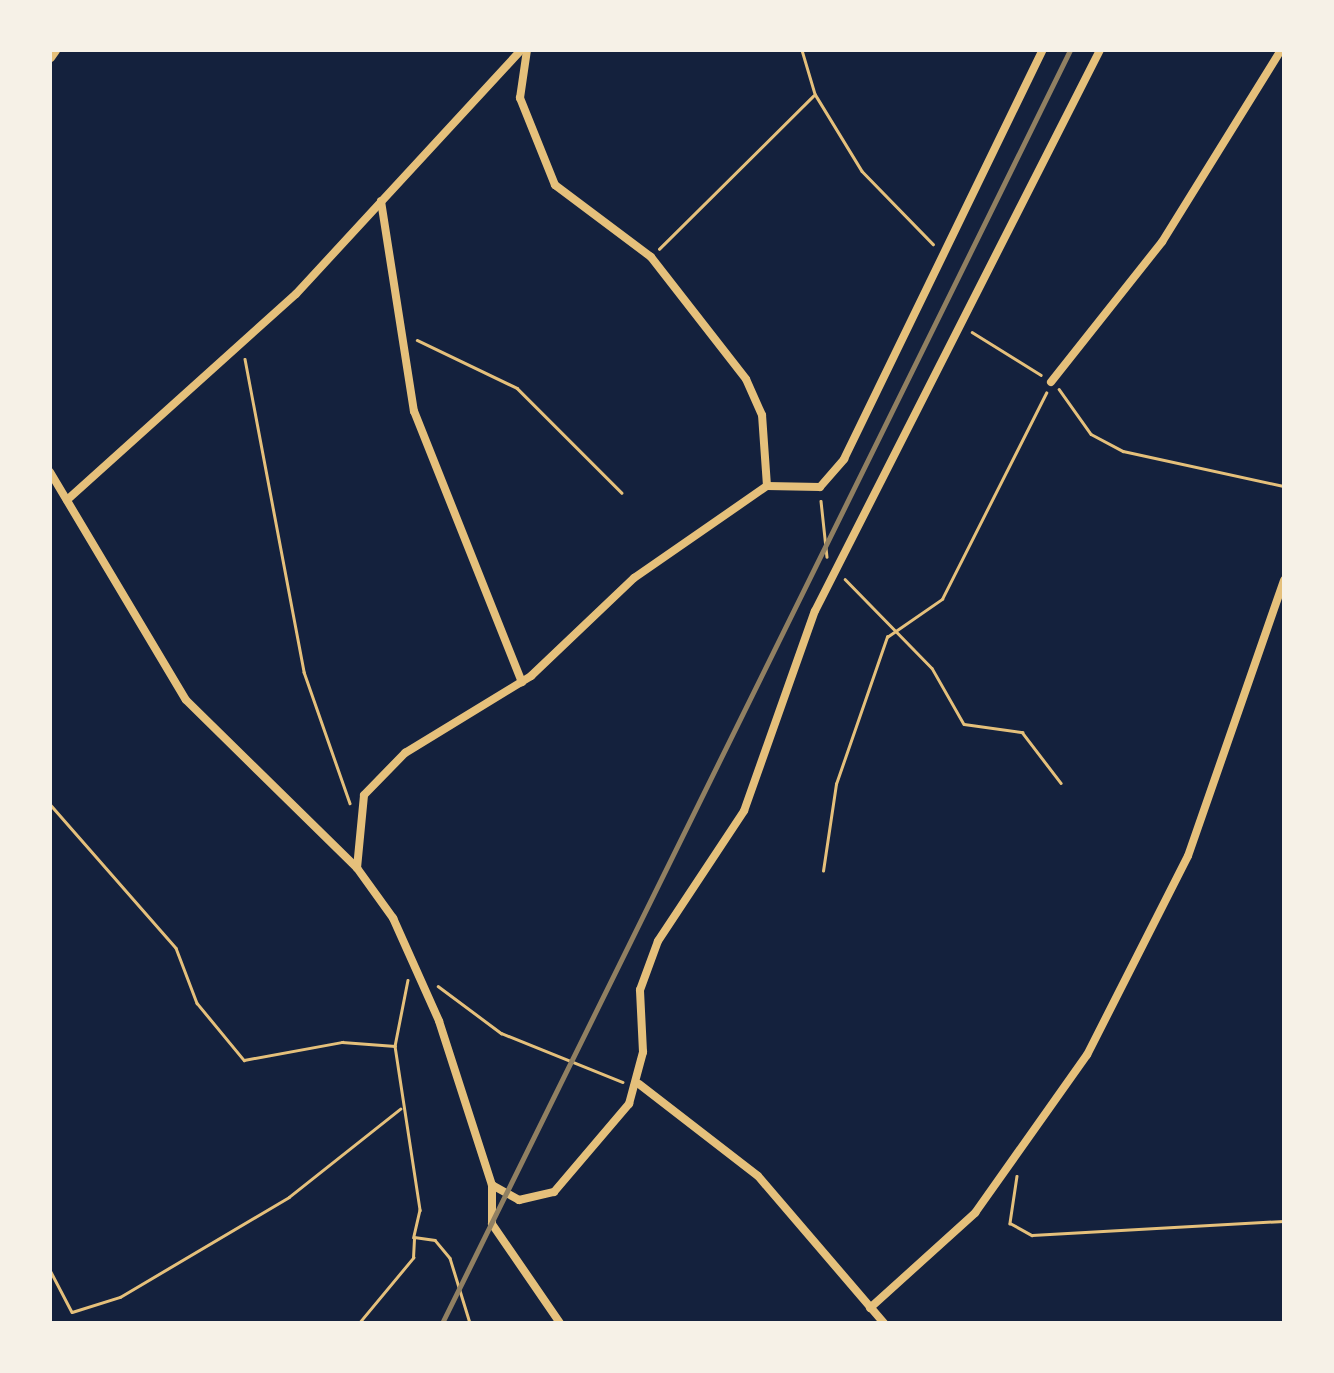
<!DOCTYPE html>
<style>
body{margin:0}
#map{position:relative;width:1334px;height:1373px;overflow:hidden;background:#14213d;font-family:Mulish,sans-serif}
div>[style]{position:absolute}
.path>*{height:2.5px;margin:-1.25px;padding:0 1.25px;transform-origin:1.25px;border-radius:1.25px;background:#e5c07b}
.minor>*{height:8px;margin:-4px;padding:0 4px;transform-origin:4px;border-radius:4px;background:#e5c07b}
.tertiary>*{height:9px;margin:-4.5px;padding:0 4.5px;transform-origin:4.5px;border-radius:4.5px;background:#e5c07b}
.rail>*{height:5px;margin:-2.5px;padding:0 2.5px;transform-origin:2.5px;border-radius:2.5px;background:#918062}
span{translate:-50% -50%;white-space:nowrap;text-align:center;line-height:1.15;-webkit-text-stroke:10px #f6f1e7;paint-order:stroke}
.frame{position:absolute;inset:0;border:52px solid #f6f1e7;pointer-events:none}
</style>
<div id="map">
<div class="path">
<div style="left:802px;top:50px;width:46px;rotate:73.5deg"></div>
<div style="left:815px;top:94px;width:90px;rotate:58.6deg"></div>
<div style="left:862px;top:171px;width:102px;rotate:45.8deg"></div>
<div style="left:659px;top:249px;width:217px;rotate:-44.8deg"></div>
<div style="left:972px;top:332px;width:81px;rotate:31.9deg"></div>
<div style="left:417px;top:340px;width:111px;rotate:25.6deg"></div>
<div style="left:517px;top:388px;width:148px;rotate:45deg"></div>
<div style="left:245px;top:359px;width:319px;rotate:79.3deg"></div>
<div style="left:304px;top:672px;width:139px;rotate:70.7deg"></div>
<div style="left:1059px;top:389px;width:55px;rotate:54.6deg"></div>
<div style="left:1091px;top:434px;width:36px;rotate:28deg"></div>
<div style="left:1123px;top:451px;width:165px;rotate:12.3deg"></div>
<div style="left:821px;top:501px;width:56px;rotate:83.9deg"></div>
<div style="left:845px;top:579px;width:124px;rotate:45.7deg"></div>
<div style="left:932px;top:668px;width:64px;rotate:60.3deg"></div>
<div style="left:964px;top:724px;width:59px;rotate:7.9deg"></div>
<div style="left:1022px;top:732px;width:64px;rotate:52.6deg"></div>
<div style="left:50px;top:804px;width:191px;rotate:48.8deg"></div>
<div style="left:176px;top:948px;width:59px;rotate:69.1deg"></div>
<div style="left:197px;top:1003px;width:74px;rotate:50.5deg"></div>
<div style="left:244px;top:1060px;width:100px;rotate:-10.4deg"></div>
<div style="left:342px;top:1042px;width:53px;rotate:4.3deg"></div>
<div style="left:823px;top:871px;width:88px;rotate:-81.5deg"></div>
<div style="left:836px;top:784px;width:156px;rotate:-70.9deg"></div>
<div style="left:887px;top:637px;width:67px;rotate:-34.6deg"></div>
<div style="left:942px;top:599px;width:231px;rotate:-63.2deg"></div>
<div style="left:408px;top:980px;width:67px;rotate:101.1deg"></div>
<div style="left:395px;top:1046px;width:166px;rotate:81.3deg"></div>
<div style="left:420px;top:1210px;width:28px;rotate:103deg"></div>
<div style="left:414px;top:1237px;width:21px;rotate:8deg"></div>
<div style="left:435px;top:1240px;width:23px;rotate:50deg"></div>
<div style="left:450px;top:1258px;width:68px;rotate:72.9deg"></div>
<div style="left:438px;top:986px;width:79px;rotate:36.7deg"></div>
<div style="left:501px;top:1033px;width:131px;rotate:21.9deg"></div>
<div style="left:1017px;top:1176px;width:48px;rotate:98.5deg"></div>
<div style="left:1010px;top:1223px;width:25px;rotate:29deg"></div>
<div style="left:1032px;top:1235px;width:252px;rotate:-3.2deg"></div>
<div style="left:50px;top:1270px;width:47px;rotate:62.4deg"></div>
<div style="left:72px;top:1312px;width:50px;rotate:-17.4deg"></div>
<div style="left:120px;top:1297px;width:196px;rotate:-30.6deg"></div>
<div style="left:289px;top:1197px;width:142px;rotate:-38.4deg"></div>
<div style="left:359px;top:1323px;width:85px;rotate:-50.3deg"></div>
<div style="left:413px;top:1258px;width:19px;rotate:-87deg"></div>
</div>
<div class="minor">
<div style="left:381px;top:201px;width:213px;rotate:81.1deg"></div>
<div style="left:414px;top:411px;width:292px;rotate:68.3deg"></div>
<div style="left:1051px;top:382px;width:179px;rotate:-51.6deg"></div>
<div style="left:1162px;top:242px;width:226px;rotate:-58.2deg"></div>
<div style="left:50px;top:472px;width:265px;rotate:59.2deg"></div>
<div style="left:186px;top:700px;width:240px;rotate:44.5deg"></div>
<div style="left:357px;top:868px;width:62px;rotate:54.2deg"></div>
<div style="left:393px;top:918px;width:113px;rotate:65.9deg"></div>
<div style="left:439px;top:1021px;width:172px;rotate:72.1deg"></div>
<div style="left:492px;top:1185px;width:39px;rotate:90deg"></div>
<div style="left:492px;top:1224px;width:120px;rotate:55.5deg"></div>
<div style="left:767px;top:486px;width:53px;rotate:1.1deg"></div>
<div style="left:820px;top:487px;width:37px;rotate:-49deg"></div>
<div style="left:844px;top:459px;width:455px;rotate:-64.1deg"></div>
<div style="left:67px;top:500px;width:308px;rotate:-42deg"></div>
<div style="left:296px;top:294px;width:332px;rotate:-47.3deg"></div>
<div style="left:357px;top:868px;width:73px;rotate:-84.5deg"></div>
<div style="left:364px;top:795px;width:59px;rotate:-45.7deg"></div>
<div style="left:405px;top:753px;width:148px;rotate:-31.4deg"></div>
<div style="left:531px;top:676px;width:142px;rotate:-43.6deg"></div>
<div style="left:634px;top:578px;width:162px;rotate:-34.7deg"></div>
<div style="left:767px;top:486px;width:71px;rotate:-94deg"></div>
<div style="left:762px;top:415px;width:39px;rotate:-114deg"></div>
<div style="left:746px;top:379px;width:155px;rotate:-127.9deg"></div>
<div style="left:651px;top:257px;width:120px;rotate:-143.1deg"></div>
<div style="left:555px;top:185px;width:94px;rotate:-111.9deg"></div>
<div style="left:520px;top:98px;width:49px;rotate:-81.7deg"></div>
<div style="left:639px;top:1084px;width:150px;rotate:37.7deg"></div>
<div style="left:758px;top:1176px;width:194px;rotate:49.4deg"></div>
<div style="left:492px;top:1185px;width:31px;rotate:29deg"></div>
<div style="left:519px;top:1200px;width:36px;rotate:-13deg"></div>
<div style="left:554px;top:1192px;width:116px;rotate:-49.6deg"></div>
<div style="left:629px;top:1104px;width:54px;rotate:-74.9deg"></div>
<div style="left:643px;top:1052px;width:62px;rotate:-92.8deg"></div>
<div style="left:640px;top:990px;width:52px;rotate:-69.8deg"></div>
<div style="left:658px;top:941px;width:156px;rotate:-56.5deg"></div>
<div style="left:744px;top:811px;width:212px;rotate:-70.5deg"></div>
<div style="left:815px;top:611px;width:629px;rotate:-63.07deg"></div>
<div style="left:870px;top:1308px;width:142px;rotate:-42.1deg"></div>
<div style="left:975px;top:1213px;width:194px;rotate:-54.7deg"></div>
<div style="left:1087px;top:1055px;width:223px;rotate:-63.1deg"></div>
<div style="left:1188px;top:856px;width:292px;rotate:-70.8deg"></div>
</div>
<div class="tertiary">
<div style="left:50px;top:57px;width:9px;rotate:-54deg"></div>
</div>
<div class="rail">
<div style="left:442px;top:1323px;width:1419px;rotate:-63.74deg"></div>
</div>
<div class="frame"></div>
</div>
